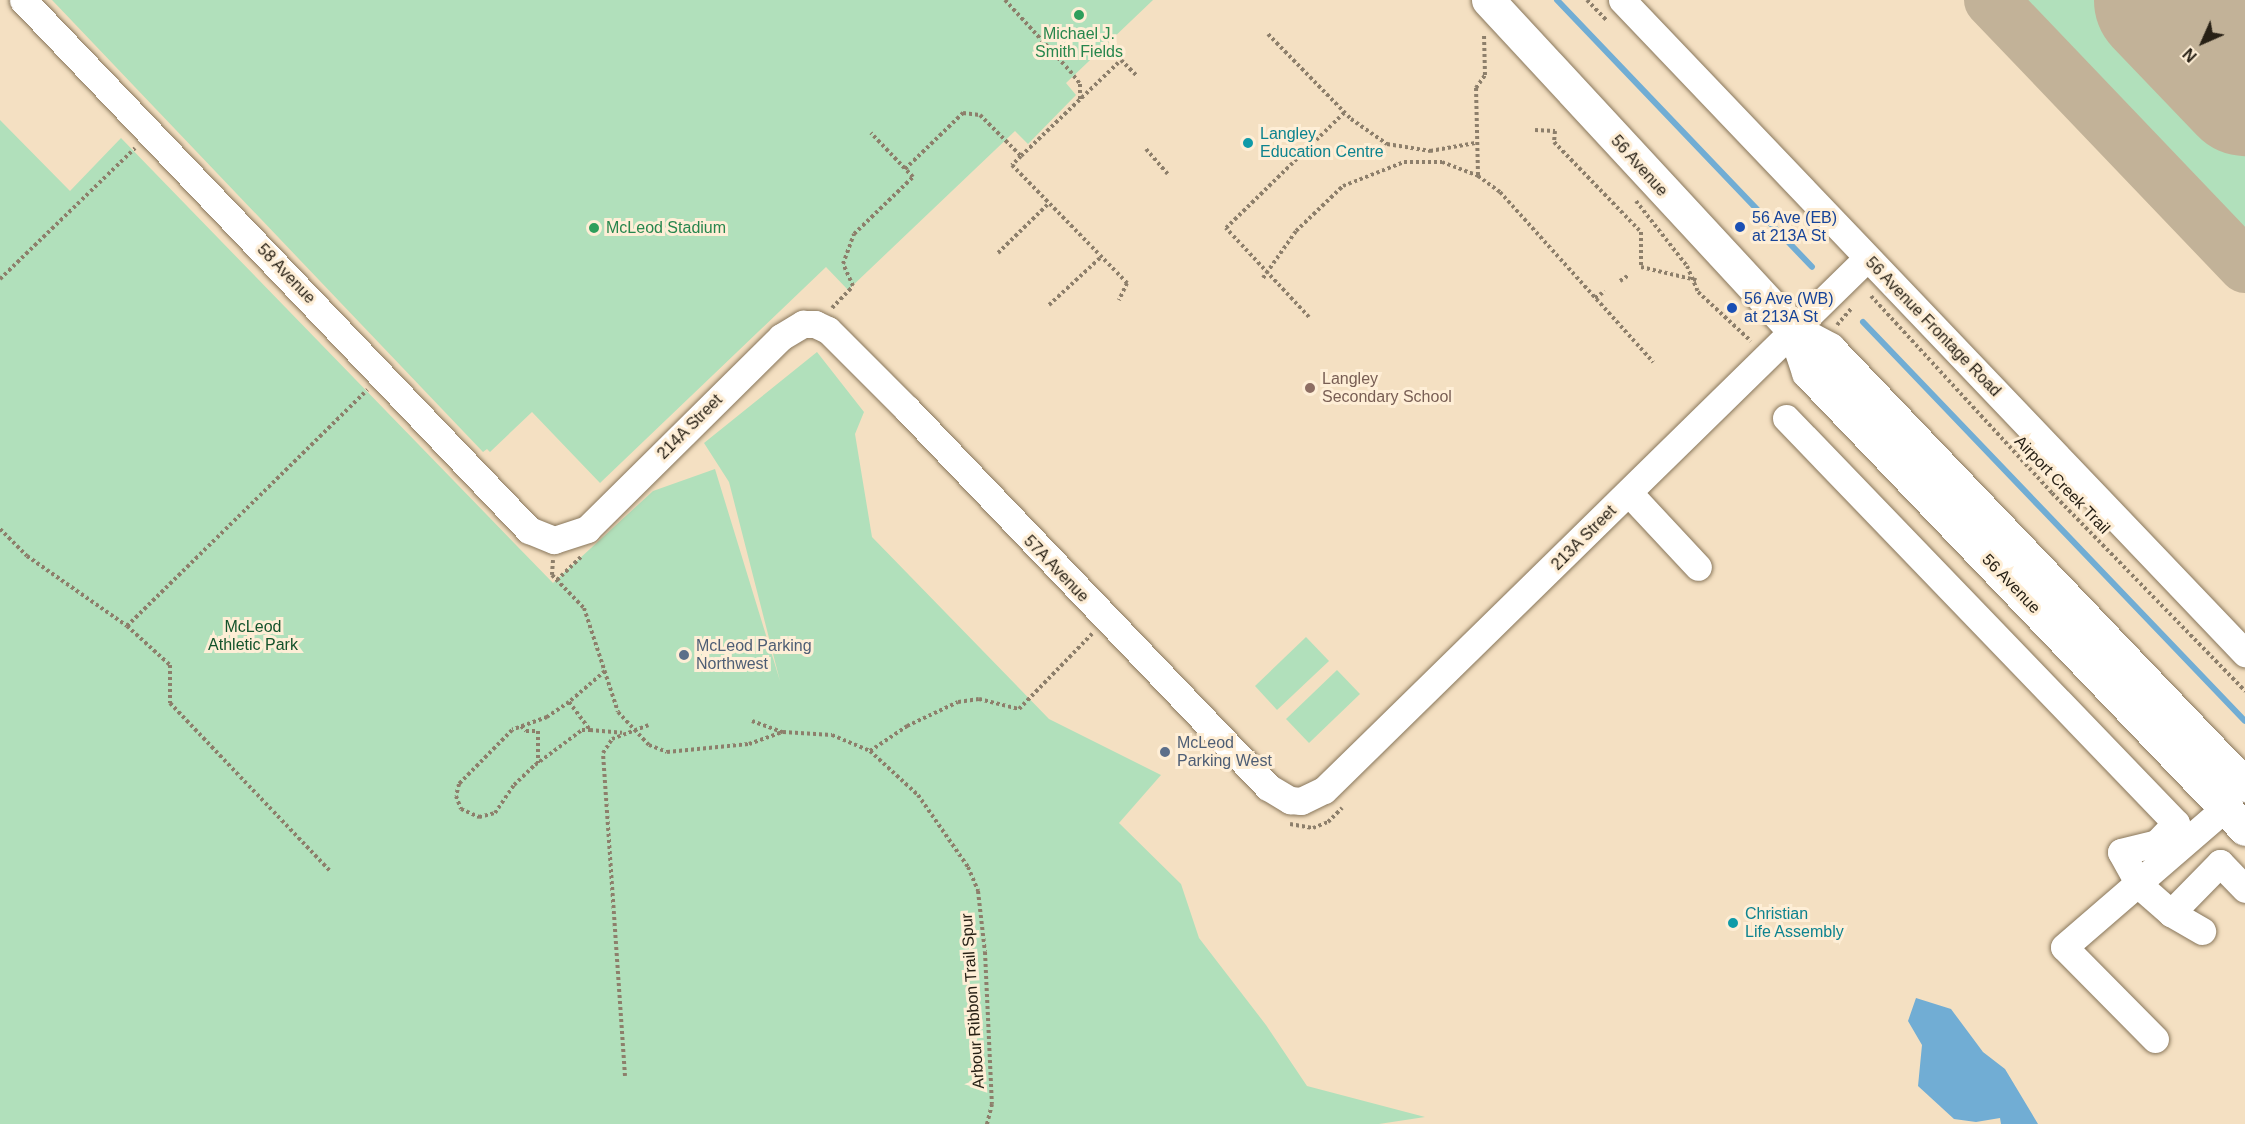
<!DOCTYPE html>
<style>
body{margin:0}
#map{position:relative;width:2245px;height:1124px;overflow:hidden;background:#f4e0c2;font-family:Helvetica,sans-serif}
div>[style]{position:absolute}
.green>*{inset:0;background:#b1e0bb}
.water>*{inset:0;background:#71add4}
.stream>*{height:6px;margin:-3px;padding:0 3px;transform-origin:3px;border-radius:3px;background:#71add4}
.taxiway>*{height:54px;margin:-27px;padding:0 27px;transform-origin:27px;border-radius:27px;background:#c2b298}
.runway>*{height:135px;margin:-67.5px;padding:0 67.5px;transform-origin:67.5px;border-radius:67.5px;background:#c2b298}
.path>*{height:4px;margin-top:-2px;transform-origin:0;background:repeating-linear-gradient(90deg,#8d7f6b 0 3px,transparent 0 6px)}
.roads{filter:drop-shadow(0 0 2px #88765b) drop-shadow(0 0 2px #88765b)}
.minor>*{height:27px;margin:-13.5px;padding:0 13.5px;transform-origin:13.5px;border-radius:13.5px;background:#fff}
.major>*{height:33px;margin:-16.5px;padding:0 16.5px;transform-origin:16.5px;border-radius:16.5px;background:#fff}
.dots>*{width:16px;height:16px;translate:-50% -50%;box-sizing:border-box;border:3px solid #feeed6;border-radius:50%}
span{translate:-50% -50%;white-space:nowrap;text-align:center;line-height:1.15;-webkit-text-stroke:6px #feeed6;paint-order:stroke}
.leisure-label{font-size:16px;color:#27864d}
.left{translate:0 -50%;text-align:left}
.culture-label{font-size:16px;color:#0d838f}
.street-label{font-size:16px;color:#272015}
.transit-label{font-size:16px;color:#164399}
.education-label{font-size:16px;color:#785e54}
.park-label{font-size:16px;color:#14532c}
.service-label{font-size:16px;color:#4e5e75}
.north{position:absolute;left:2173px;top:12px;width:60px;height:60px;-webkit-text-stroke:4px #feeed6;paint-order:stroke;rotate:225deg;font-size:16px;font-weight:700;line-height:24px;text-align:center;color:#272015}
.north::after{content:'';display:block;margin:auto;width:21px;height:27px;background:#272015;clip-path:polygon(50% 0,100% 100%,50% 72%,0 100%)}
</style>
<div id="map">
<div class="green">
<div style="clip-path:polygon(52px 0,1153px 0,1066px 83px,1076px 95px,1028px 144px,1015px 131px,848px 290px,826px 267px,600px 483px,532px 412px,490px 452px,487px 449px,483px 452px)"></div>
<div style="clip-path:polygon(2006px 0,2112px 0,2245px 140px,2245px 251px)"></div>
<div style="clip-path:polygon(2208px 0,2245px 0,2245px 38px)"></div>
<div style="clip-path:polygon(0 120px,70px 191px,121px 138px,553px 583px,653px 491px,715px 469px,780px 681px,729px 482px,704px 443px,817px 352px,864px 412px,855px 434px,872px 537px,1049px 719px,1161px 775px,1119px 823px,1181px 884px,1199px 938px,1266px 1025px,1307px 1086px,1425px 1117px,1379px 1124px,0 1124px)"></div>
<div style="clip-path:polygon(1306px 637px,1329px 661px,1277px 710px,1255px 686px)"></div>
<div style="clip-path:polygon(1337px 670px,1360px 694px,1309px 743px,1286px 719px)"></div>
</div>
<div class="water">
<div style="clip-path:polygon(1916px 998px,1951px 1009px,1983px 1052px,2005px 1069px,2038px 1124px,2001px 1124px,2000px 1118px,1976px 1122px,1954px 1119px,1918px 1086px,1922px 1045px,1908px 1021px)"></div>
</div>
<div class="stream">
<div style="left:1557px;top:0;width:369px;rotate:46.3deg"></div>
<div style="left:1863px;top:322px;width:552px;rotate:46.25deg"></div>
</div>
<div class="taxiway">
<div style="left:1991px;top:0;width:368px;rotate:46.3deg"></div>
</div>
<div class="runway">
<div style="left:2161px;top:0;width:122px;rotate:46.3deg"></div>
</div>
<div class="path">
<div style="left:1005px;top:0;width:96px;rotate:47.5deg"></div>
<div style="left:1070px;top:71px;width:16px;rotate:52deg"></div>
<div style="left:1080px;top:84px;width:16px;rotate:90deg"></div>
<div style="left:1587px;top:0;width:29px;rotate:46deg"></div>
<div style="left:1268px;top:34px;width:119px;rotate:45.7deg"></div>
<div style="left:1351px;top:119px;width:44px;rotate:34.8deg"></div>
<div style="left:1387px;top:144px;width:44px;rotate:9.2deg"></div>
<div style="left:1430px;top:151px;width:46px;rotate:-10.1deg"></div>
<div style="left:1535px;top:130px;width:20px;rotate:3deg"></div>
<div style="left:1555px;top:131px;width:11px;rotate:95deg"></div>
<div style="left:1554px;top:142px;width:125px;rotate:46deg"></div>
<div style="left:1641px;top:232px;width:35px;rotate:90deg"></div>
<div style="left:1641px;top:267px;width:57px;rotate:13.3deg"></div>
<div style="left:1146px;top:149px;width:33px;rotate:49deg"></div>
<div style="left:1021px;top:156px;width:13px;rotate:135deg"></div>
<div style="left:1012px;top:165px;width:165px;rotate:45.7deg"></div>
<div style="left:1127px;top:283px;width:19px;rotate:115deg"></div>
<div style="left:905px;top:169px;width:81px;rotate:-44deg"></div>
<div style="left:963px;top:113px;width:17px;rotate:7deg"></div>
<div style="left:980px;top:115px;width:58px;rotate:45deg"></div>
<div style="left:1021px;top:156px;width:139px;rotate:-43.8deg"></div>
<div style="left:1121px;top:60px;width:23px;rotate:45deg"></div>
<div style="left:1478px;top:175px;width:87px;rotate:-91.3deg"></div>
<div style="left:1476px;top:88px;width:16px;rotate:-55deg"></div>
<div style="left:1485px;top:75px;width:42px;rotate:-91.4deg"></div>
<div style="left:1636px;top:201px;width:83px;rotate:51.9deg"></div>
<div style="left:1687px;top:266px;width:28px;rotate:67deg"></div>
<div style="left:1698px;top:292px;width:72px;rotate:42.8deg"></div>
<div style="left:998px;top:253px;width:71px;rotate:-44.4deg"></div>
<div style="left:1263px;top:278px;width:57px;rotate:-54.9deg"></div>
<div style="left:1296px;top:231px;width:65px;rotate:-43.8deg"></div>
<div style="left:1343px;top:186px;width:66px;rotate:-21.5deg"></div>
<div style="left:1404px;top:162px;width:38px"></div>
<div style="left:1442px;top:162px;width:39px;rotate:21deg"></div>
<div style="left:1478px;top:176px;width:27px;rotate:36deg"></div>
<div style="left:1500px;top:192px;width:229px;rotate:48deg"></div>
<div style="left:0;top:279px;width:188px;rotate:-44.1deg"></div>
<div style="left:1620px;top:281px;width:11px;rotate:-34deg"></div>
<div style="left:1871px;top:296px;width:268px;rotate:47.4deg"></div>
<div style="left:2052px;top:493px;width:277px;rotate:45.7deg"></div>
<div style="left:1595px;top:298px;width:12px;rotate:-35deg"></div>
<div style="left:1049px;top:305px;width:71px;rotate:-42.7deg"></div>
<div style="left:832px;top:308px;width:30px;rotate:-46deg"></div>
<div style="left:853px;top:286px;width:24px;rotate:-114deg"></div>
<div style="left:843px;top:264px;width:32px;rotate:-70deg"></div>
<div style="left:854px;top:234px;width:82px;rotate:-44deg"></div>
<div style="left:913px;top:177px;width:61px;rotate:-133.7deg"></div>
<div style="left:1309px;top:317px;width:122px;rotate:-133deg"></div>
<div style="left:1226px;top:228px;width:166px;rotate:-44.3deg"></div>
<div style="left:1837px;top:325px;width:23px;rotate:-49deg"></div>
<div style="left:0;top:529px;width:38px;rotate:45deg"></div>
<div style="left:27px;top:556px;width:122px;rotate:35deg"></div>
<div style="left:127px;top:626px;width:58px;rotate:42.2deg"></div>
<div style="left:170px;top:665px;width:38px;rotate:90deg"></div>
<div style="left:170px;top:703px;width:233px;rotate:46.4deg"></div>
<div style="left:553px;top:560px;width:15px;rotate:94deg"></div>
<div style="left:552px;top:575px;width:46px;rotate:45.9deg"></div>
<div style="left:584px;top:608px;width:109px;rotate:71.9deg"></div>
<div style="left:618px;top:712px;width:45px;rotate:46.8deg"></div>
<div style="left:649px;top:745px;width:19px;rotate:21deg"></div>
<div style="left:667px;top:752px;width:82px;rotate:-5.6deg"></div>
<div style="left:749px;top:744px;width:35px;rotate:-20deg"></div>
<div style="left:557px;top:580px;width:35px;rotate:-44deg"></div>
<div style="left:127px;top:626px;width:337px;rotate:-44.5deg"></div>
<div style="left:605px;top:671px;width:48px;rotate:139.3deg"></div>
<div style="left:569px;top:702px;width:35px;rotate:53deg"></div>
<div style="left:590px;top:730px;width:32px;rotate:5deg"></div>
<div style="left:569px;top:702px;width:27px;rotate:146deg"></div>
<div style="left:547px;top:717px;width:37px;rotate:160deg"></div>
<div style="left:512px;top:730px;width:76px;rotate:134.5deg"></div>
<div style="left:459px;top:784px;width:12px;rotate:104deg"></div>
<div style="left:456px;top:796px;width:14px;rotate:69deg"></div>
<div style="left:461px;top:809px;width:20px;rotate:24deg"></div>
<div style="left:479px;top:817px;width:16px;rotate:-14deg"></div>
<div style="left:495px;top:813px;width:34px;rotate:-56deg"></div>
<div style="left:514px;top:785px;width:29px;rotate:-44deg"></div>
<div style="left:535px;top:765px;width:59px;rotate:-36.7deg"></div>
<div style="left:582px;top:730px;width:8px"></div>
<div style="left:752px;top:721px;width:33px;rotate:20deg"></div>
<div style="left:783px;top:732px;width:49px;rotate:3.5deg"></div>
<div style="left:832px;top:735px;width:41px;rotate:22.8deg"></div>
<div style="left:870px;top:751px;width:65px;rotate:42.5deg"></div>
<div style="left:918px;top:795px;width:88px;rotate:55.2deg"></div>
<div style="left:968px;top:867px;width:26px;rotate:67deg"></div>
<div style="left:978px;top:891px;width:61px;rotate:83.5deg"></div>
<div style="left:985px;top:952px;width:152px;rotate:87.4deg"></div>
<div style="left:992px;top:1104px;width:21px;rotate:104deg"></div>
<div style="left:521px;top:726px;width:7px;rotate:45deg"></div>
<div style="left:526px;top:731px;width:12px"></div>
<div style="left:538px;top:731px;width:32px;rotate:90deg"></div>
<div style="left:870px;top:751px;width:45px;rotate:-34deg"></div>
<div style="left:907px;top:726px;width:56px;rotate:-25.2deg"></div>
<div style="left:958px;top:702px;width:21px;rotate:-8deg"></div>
<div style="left:979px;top:699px;width:41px;rotate:14deg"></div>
<div style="left:1019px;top:709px;width:105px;rotate:-45.8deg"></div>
<div style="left:1290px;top:824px;width:23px;rotate:10deg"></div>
<div style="left:1313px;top:828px;width:16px;rotate:-22deg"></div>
<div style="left:1328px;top:822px;width:20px;rotate:-45deg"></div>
<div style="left:625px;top:1076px;width:324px;rotate:-93.9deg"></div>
<div style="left:603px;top:753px;width:17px;rotate:-57deg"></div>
<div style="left:612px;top:739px;width:39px;rotate:-21deg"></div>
</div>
<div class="roads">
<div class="minor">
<div style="left:23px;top:0;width:733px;rotate:46.33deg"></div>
<div style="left:529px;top:530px;width:27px;rotate:22deg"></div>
<div style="left:554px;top:540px;width:35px;rotate:-18deg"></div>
<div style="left:587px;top:529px;width:273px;rotate:-44.7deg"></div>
<div style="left:781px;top:337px;width:26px;rotate:-31deg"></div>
<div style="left:803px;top:324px;width:12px"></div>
<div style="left:815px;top:324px;width:14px;rotate:25deg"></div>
<div style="left:828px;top:330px;width:112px;rotate:45deg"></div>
<div style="left:907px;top:409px;width:523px;rotate:46.32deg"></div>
<div style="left:1268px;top:787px;width:26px;rotate:31deg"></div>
<div style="left:1290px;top:800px;width:11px;rotate:5deg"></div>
<div style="left:1301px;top:801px;width:25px;rotate:-26deg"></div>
<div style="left:1324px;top:790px;width:760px;rotate:-44.41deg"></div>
<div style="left:1622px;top:0;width:903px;rotate:46.35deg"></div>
<div style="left:1786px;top:418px;width:562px;rotate:46.08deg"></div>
<div style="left:2176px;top:823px;width:28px;rotate:134deg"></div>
<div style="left:2157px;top:843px;width:37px;rotate:166deg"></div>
<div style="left:2121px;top:852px;width:38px;rotate:61deg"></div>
<div style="left:2139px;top:885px;width:43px;rotate:41.2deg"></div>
<div style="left:2171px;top:913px;width:36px;rotate:30deg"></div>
<div style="left:1629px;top:493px;width:101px;rotate:47deg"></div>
<div style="left:2171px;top:913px;width:70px;rotate:-45.6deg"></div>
<div style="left:2220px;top:863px;width:36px;rotate:46deg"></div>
<div style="left:2155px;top:1039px;width:129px;rotate:-134.7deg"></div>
<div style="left:2064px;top:947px;width:213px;rotate:-40.8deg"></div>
</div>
<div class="major">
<div style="left:1488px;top:0;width:450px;rotate:47.2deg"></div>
<div style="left:1794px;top:330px;width:40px;rotate:28deg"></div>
<div style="left:1829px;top:349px;width:603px;rotate:46.34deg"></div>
<div style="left:1794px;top:330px;width:44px;rotate:71.6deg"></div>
<div style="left:1808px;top:372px;width:632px;rotate:46.28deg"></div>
</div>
</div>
<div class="dots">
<div style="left:1079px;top:15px;background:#2e9e5b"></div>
<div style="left:1248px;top:143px;background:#0f9aa8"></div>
<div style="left:1740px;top:227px;background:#1a4fb4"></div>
<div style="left:594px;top:228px;background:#2e9e5b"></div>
<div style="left:1732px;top:308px;background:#1a4fb4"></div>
<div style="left:1310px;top:388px;background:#8d6e63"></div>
<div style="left:684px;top:655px;background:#5c6f8a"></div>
<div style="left:1165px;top:752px;background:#5c6f8a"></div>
<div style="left:1733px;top:923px;background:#0f9aa8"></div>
</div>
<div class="leisure-label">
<span style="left:1079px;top:43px">Michael J.<br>Smith Fields</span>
<span class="left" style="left:606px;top:228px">McLeod Stadium</span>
</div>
<div class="culture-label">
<span class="left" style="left:1260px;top:143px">Langley<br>Education Centre</span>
<span class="left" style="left:1745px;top:923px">Christian<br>Life Assembly</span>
</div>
<div class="street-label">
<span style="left:1639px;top:166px;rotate:48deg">56 Avenue</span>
<span style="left:286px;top:274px;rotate:46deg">58 Avenue</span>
<span style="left:1933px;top:327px;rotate:46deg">56 Avenue Frontage Road</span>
<span style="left:690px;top:427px;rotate:-45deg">214A Street</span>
<span style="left:2062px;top:485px;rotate:46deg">Airport Creek Trail</span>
<span style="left:1584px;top:538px;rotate:-45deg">213A Street</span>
<span style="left:1056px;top:569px;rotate:46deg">57A Avenue</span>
<span style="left:2011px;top:584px;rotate:46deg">56 Avenue</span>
<span style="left:973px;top:1001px;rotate:-94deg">Arbour Ribbon Trail Spur</span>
</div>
<div class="transit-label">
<span class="left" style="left:1752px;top:227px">56 Ave (EB)<br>at 213A St</span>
<span class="left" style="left:1744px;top:308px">56 Ave (WB)<br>at 213A St</span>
</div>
<div class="education-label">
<span class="left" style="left:1322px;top:388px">Langley<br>Secondary School</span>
</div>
<div class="park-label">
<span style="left:253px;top:636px">McLeod<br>Athletic Park</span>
</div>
<div class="service-label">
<span class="left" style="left:696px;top:655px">McLeod Parking<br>Northwest</span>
<span class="left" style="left:1177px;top:752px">McLeod<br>Parking West</span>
</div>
<div class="north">N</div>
</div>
